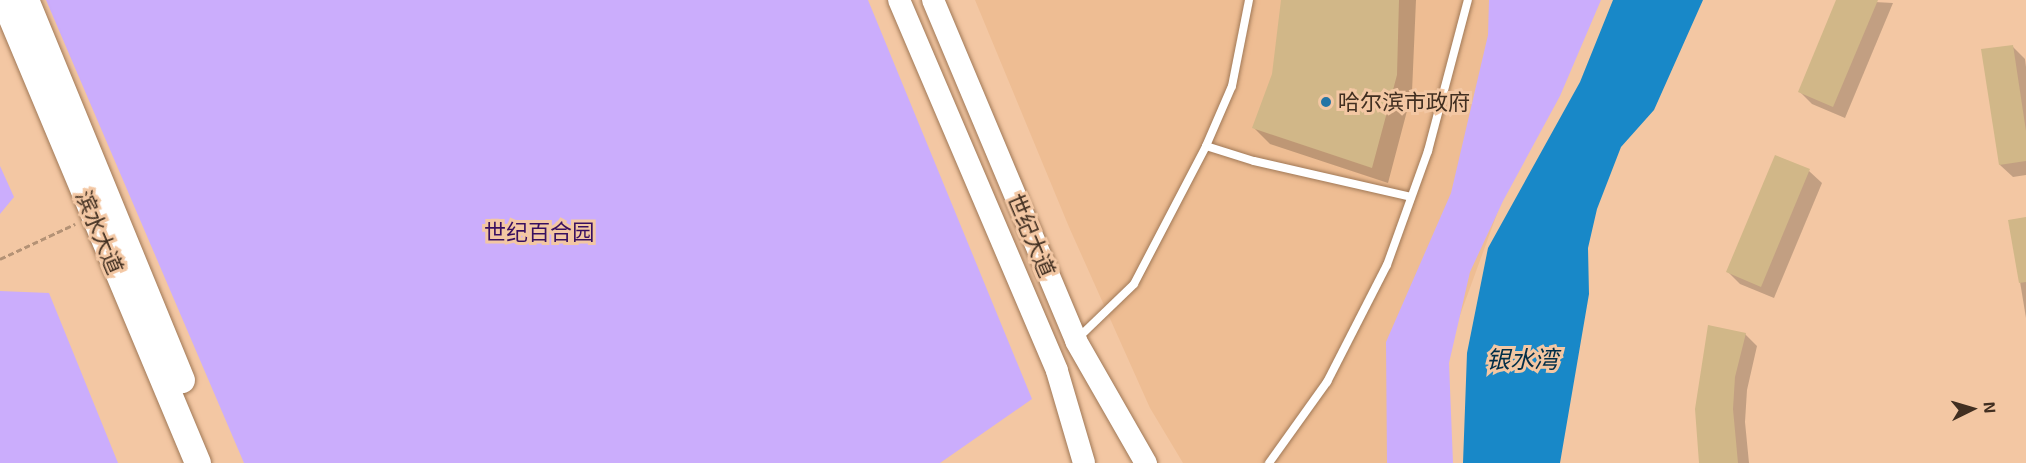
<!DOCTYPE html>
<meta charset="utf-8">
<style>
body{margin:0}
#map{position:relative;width:2026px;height:463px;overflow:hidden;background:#f3c7a3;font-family:"Exo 2","Noto Sans SC",sans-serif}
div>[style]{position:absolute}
.built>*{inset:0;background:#eebd93}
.green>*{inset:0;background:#cbadfc}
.water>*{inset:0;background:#1888c8}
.shadow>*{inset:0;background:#0003}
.building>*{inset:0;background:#d1b788}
.path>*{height:3px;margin-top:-1.5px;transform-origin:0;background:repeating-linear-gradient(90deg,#b49275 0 6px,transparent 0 9px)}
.roads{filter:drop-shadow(0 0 2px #a07856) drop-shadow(0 0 2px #a07856)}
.service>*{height:8px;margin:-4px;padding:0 4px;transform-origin:4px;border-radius:4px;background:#fff}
.secondary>*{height:22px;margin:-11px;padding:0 11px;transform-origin:11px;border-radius:11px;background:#fff}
.primary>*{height:26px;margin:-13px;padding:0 13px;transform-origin:13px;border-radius:13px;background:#fff}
.dots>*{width:16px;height:16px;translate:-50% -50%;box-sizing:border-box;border:3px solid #f3c7a3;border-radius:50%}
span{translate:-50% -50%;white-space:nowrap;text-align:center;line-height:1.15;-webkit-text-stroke:6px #f3c7a3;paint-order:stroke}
.poi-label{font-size:22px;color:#412f21}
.left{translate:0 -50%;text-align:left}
.street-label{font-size:22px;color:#412f21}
.park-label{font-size:22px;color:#380f60}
.water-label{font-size:24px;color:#012d47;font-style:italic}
.north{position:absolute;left:1942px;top:379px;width:60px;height:60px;-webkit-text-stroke:4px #f3c7a3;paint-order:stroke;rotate:85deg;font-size:16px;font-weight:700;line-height:24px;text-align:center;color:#412f21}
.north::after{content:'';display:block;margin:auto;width:21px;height:27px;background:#412f21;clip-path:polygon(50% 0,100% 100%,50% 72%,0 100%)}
</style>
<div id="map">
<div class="built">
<div style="clip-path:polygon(975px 0,1575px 0,1447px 351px,1447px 463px,1183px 463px,1150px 408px,1069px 227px)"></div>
</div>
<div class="green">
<div style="clip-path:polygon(46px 0,868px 0,1032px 399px,940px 463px,244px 463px)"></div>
<div style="clip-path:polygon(1489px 0,1601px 0,1560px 96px,1503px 201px,1470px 272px,1449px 363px,1453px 463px,1387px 463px,1386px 342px,1451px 193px,1488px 35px)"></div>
<div style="clip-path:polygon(0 166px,14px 197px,0 214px)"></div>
<div style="clip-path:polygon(0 291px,49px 293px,118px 463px,0 463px)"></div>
</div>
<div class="water">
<div style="clip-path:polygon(1613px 0,1703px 0,1654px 110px,1621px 147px,1597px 209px,1588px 248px,1589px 294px,1560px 463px,1463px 463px,1467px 353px,1488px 248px,1580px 82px)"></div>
</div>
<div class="shadow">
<div style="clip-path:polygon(1282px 0,1416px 0,1412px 92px,1388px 183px,1270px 144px,1254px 128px,1273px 74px)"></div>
<div style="clip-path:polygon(1838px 0,1893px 3px,1845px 118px,1812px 104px,1800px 92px)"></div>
<div style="clip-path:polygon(2012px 46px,2025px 59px,2026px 67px,2026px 175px,2013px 177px,2000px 165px)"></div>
<div style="clip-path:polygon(1776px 157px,1809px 171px,1822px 183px,1774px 298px,1740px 284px,1728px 272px)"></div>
<div style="clip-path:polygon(2026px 218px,2026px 318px,2010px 221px)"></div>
<div style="clip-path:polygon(1745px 334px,1757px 346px,1747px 390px,1745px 422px,1749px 463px,1702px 463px)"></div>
</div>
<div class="building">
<div style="clip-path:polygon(1281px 0,1399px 0,1397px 75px,1372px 168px,1252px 128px,1272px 74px)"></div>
<div style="clip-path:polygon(1836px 0,1878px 0,1833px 107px,1798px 92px)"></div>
<div style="clip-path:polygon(2013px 45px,2026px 131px,2026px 161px,1999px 165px,1981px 49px)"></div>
<div style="clip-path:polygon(1775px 155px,1810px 169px,1761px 287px,1726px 272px)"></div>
<div style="clip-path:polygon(2026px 217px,2026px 282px,2019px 283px,2008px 220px)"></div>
<div style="clip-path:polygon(1708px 325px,1746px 333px,1735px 377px,1733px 409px,1738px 463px,1699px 463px,1695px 409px)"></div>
</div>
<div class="path">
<div style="left:0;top:259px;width:83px;rotate:-25deg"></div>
</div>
<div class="roads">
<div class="service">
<div style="left:1206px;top:146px;width:50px;rotate:17.4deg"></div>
<div style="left:1254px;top:161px;width:161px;rotate:12.9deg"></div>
<div style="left:1079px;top:337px;width:76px;rotate:-43.9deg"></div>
<div style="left:1134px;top:284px;width:156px;rotate:-62.4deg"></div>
<div style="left:1206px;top:146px;width:65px;rotate:-66.6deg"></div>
<div style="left:1232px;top:86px;width:88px;rotate:-78.8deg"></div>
<div style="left:1269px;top:463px;width:100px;rotate:-54.4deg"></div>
<div style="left:1327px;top:382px;width:131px;rotate:-62.9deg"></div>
<div style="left:1387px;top:265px;width:121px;rotate:-70.2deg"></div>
<div style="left:1428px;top:151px;width:156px;rotate:-75.2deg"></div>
</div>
<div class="secondary">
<div style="left:899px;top:0;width:403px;rotate:66.9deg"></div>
<div style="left:1057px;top:371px;width:96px;rotate:73.6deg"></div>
<div style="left:933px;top:0;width:370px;rotate:67.2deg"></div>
<div style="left:1076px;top:341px;width:141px;rotate:60.2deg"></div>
</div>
<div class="primary">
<div style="left:4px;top:0;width:502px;rotate:67.27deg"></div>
<div style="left:26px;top:0;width:411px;rotate:67.7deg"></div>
</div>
</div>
<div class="dots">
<div style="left:1326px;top:102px;background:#2574a5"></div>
</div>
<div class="poi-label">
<span class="left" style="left:1338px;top:102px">哈尔滨市政府</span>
</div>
<div class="street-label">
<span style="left:100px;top:232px;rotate:67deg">滨水大道</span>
<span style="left:1032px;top:235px;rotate:67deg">世纪大道</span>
</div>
<div class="park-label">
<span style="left:539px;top:232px">世纪百合园</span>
</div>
<div class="water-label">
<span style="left:1522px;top:359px">银水湾</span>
</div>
<div class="north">N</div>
</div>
